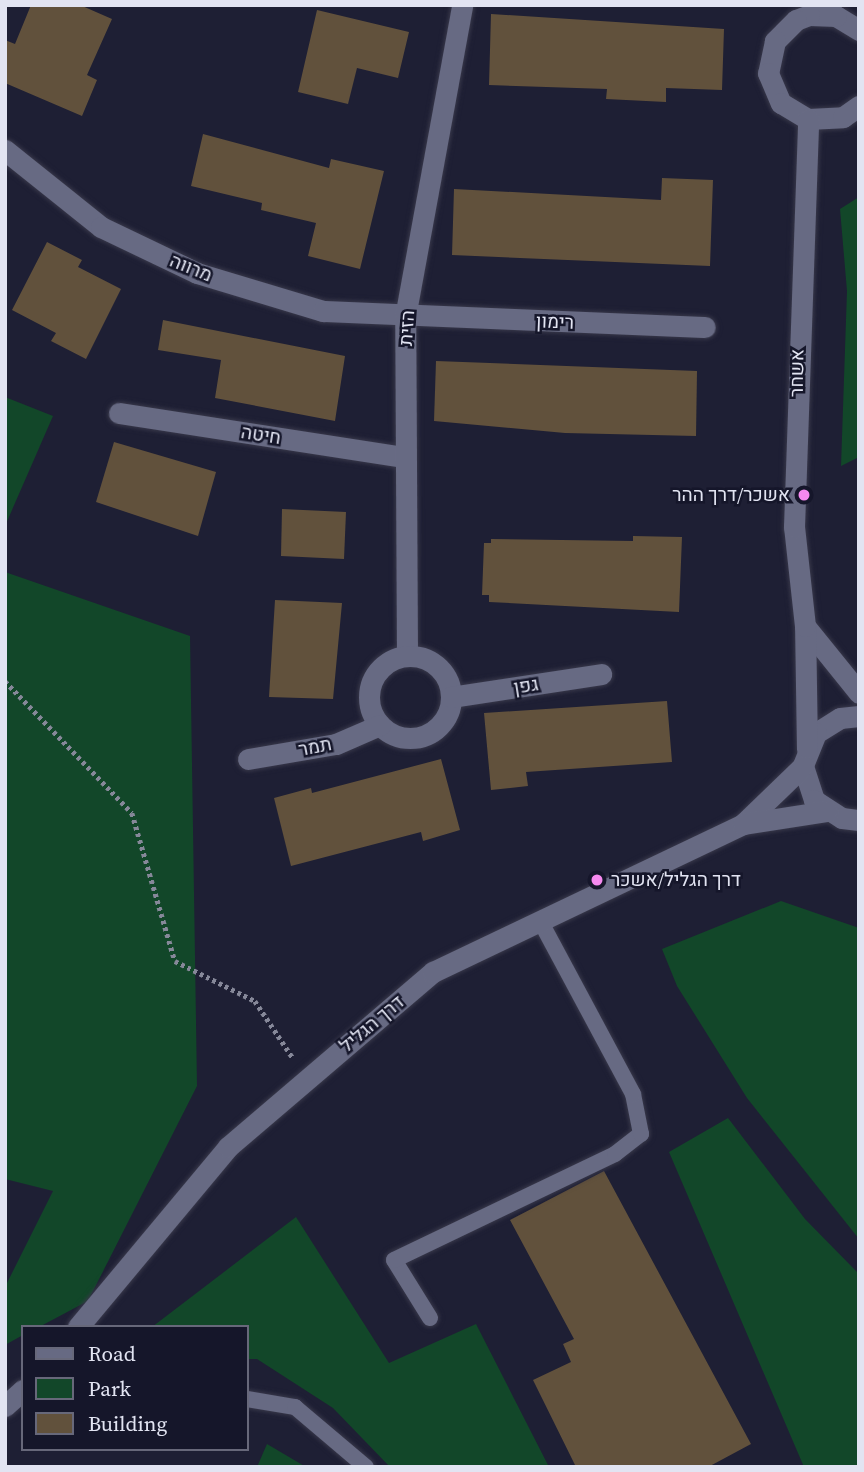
<!DOCTYPE html>
<meta charset="utf-8">
<style>
body{margin:0}
#map{position:relative;width:864px;height:1472px;overflow:hidden;background:#1e1f34;font-family:"Source Serif 4",Heebo,serif}
div>[style]{position:absolute}
.green>*{inset:0;background:#124729}
.building>*{inset:0;background:#61513c}
.path>*{height:4.5px;margin-top:-2.25px;transform-origin:0;background:repeating-linear-gradient(90deg,#868899 0 3.5px,transparent 0 7px)}
.roads{filter:drop-shadow(0 0 2px #38384a) drop-shadow(0 0 2px #38384a)}
.lane>*{height:16px;margin:-8px;padding:0 8px;transform-origin:8px;border-radius:8px;background:#676a83}
.street>*{height:21px;margin:-10.5px;padding:0 10.5px;transform-origin:10.5px;border-radius:10.5px;background:#676a83}
.street>.ring{margin:-10.5px;padding:0;box-sizing:content-box;background:none;border:21px solid #676a83;border-radius:50%}
.secondary>*{height:21px;margin:-10.5px;padding:0 10.5px;transform-origin:10.5px;border-radius:10.5px;background:#676a83}
.dots>*{width:19px;height:19px;translate:-50% -50%;box-sizing:border-box;border:4px solid #15162a;border-radius:50%}
span{translate:-50% -50%;white-space:nowrap;text-align:center;line-height:1.15;-webkit-text-stroke:5px #15162a;paint-order:stroke}
.street-label{font-size:19px;color:#e2e4f2}
.poi-label{font-size:19px;color:#e2e4f2}
.right{translate:-100% -50%;text-align:right}
.left{translate:0 -50%;text-align:left}
.frame{position:absolute;inset:0;border:7px solid #e2e4f2;pointer-events:none}
.legend{position:absolute;left:21px;top:1325px;width:228px;height:126px;box-sizing:border-box;background:#15162a;border:2px solid #67687a;margin:0;padding:9px 12px;list-style:none;font-size:21px;color:#e2e4f2}
.legend li{display:flex;align-items:center;gap:14px;height:35px}
.legend b{width:35px;border:2px solid #67687a}
</style>
<div id="map">
<div class="green">
<div style="clip-path:polygon(859px 197px,859px 457px,841px 466px,847px 291px,840px 209px)"></div>
<div style="clip-path:polygon(5px 397px,53px 416px,5px 526px)"></div>
<div style="clip-path:polygon(5px 572px,190px 636px,197px 1086px,88px 1301px,39px 1327px,23px 1327px,23px 1335px,5px 1345px,5px 1287px,53px 1191px,5px 1179px)"></div>
<div style="clip-path:polygon(781px 901px,859px 928px,859px 1239px,747px 1098px,677px 986px,662px 949px)"></div>
<div style="clip-path:polygon(728px 1118px,805px 1219px,859px 1274px,859px 1467px,804px 1467px,669px 1152px)"></div>
<div style="clip-path:polygon(296px 1217px,389px 1363px,476px 1324px,549px 1467px,390px 1467px,333px 1408px,257px 1359px,247px 1359px,247px 1327px,152px 1327px)"></div>
<div style="clip-path:polygon(267px 1444px,306px 1467px,257px 1467px)"></div>
</div>
<div class="building">
<div style="clip-path:polygon(31px 5px,80px 5px,112px 19px,87px 75px,97px 80px,82px 116px,5px 83px,5px 40px,15px 44px)"></div>
<div style="clip-path:polygon(317px 10px,409px 32px,398px 78px,357px 68px,348px 104px,298px 92px)"></div>
<div style="clip-path:polygon(491px 14px,724px 29px,722px 90px,666px 88px,666px 102px,606px 99px,607px 89px,489px 85px)"></div>
<div style="clip-path:polygon(203px 134px,329px 168px,331px 159px,384px 171px,360px 269px,308px 256px,316px 223px,261px 210px,262px 203px,191px 186px)"></div>
<div style="clip-path:polygon(662px 178px,713px 180px,710px 266px,452px 255px,454px 189px,661px 200px)"></div>
<div style="clip-path:polygon(47px 242px,82px 260px,78px 267px,121px 289px,86px 359px,51px 341px,56px 333px,12px 310px)"></div>
<div style="clip-path:polygon(163px 320px,345px 356px,335px 421px,215px 398px,221px 360px,158px 350px)"></div>
<div style="clip-path:polygon(436px 361px,697px 371px,696px 436px,565px 433px,434px 421px)"></div>
<div style="clip-path:polygon(114px 442px,216px 472px,198px 536px,96px 502px)"></div>
<div style="clip-path:polygon(282px 509px,346px 512px,344px 559px,281px 556px)"></div>
<div style="clip-path:polygon(633px 536px,682px 537px,679px 612px,489px 602px,489px 595px,482px 595px,484px 543px,491px 543px,491px 539px,633px 541px)"></div>
<div style="clip-path:polygon(275px 600px,342px 603px,333px 699px,269px 697px)"></div>
<div style="clip-path:polygon(667px 701px,672px 762px,526px 772px,528px 786px,491px 790px,484px 713px)"></div>
<div style="clip-path:polygon(441px 759px,460px 830px,423px 841px,421px 832px,291px 866px,274px 798px,311px 788px,312px 793px)"></div>
<div style="clip-path:polygon(604px 1171px,751px 1444px,710px 1466px,576px 1467px,533px 1380px,571px 1362px,563px 1344px,574px 1339px,510px 1220px)"></div>
</div>
<div class="path">
<div style="left:5px;top:681px;width:183px;rotate:46.1deg"></div>
<div style="left:132px;top:813px;width:154px;rotate:73.8deg"></div>
<div style="left:175px;top:961px;width:89px;rotate:26.6deg"></div>
<div style="left:255px;top:1001px;width:69px;rotate:56.3deg"></div>
</div>
<div class="roads">
<div class="lane">
<div style="left:430px;top:1318px;width:68px;rotate:-121.8deg"></div>
<div style="left:394px;top:1260px;width:245px;rotate:-25.6deg"></div>
<div style="left:615px;top:1154px;width:33px;rotate:-38deg"></div>
<div style="left:641px;top:1134px;width:41px;rotate:-101.3deg"></div>
<div style="left:633px;top:1094px;width:193px;rotate:-118.2deg"></div>
<div style="left:247px;top:1399px;width:49px;rotate:9.5deg"></div>
<div style="left:295px;top:1407px;width:93px;rotate:40.2deg"></div>
</div>
<div class="street">
<div style="left:5px;top:150px;width:123px;rotate:38.7deg"></div>
<div style="left:101px;top:227px;width:106px;rotate:25.6deg"></div>
<div style="left:197px;top:273px;width:132px;rotate:16.8deg"></div>
<div style="left:323px;top:311px;width:382px;rotate:2.4deg"></div>
<div style="left:119px;top:413px;width:288px;rotate:8.8deg"></div>
<div style="left:407px;top:656px;width:339px;rotate:-90.3deg"></div>
<div style="left:405px;top:317px;width:317px;rotate:-79.6deg"></div>
<div class="ring" style="left:369px;top:656px;width:61px;height:61px"></div>
<div style="left:451px;top:697px;width:152px;rotate:-8.7deg"></div>
<div style="left:248px;top:759px;width:89px;rotate:-9.7deg"></div>
<div style="left:336px;top:744px;width:48px;rotate:-23.4deg"></div>
</div>
<div class="secondary">
<div style="left:859px;top:30px;width:27px;rotate:-149deg"></div>
<div style="left:836px;top:16px;width:27px;rotate:-178deg"></div>
<div style="left:809px;top:15px;width:14px;rotate:159deg"></div>
<div style="left:796px;top:20px;width:30px;rotate:135deg"></div>
<div style="left:775px;top:41px;width:33px;rotate:102deg"></div>
<div style="left:768px;top:73px;width:33px;rotate:67deg"></div>
<div style="left:781px;top:103px;width:31px;rotate:31deg"></div>
<div style="left:808px;top:119px;width:35px;rotate:-3deg"></div>
<div style="left:843px;top:117px;width:19px;rotate:-35deg"></div>
<div style="left:805px;top:626px;width:86px;rotate:51.1deg"></div>
<div style="left:859px;top:716px;width:19px;rotate:174deg"></div>
<div style="left:840px;top:718px;width:28px;rotate:148deg"></div>
<div style="left:816px;top:733px;width:35px;rotate:112deg"></div>
<div style="left:803px;top:766px;width:36px;rotate:72deg"></div>
<div style="left:814px;top:800px;width:33px;rotate:33deg"></div>
<div style="left:842px;top:818px;width:17px;rotate:7deg"></div>
<div style="left:807px;top:749px;width:123px;rotate:-90.9deg"></div>
<div style="left:805px;top:626px;width:100px;rotate:-96.3deg"></div>
<div style="left:794px;top:527px;width:408px;rotate:-88deg"></div>
<div style="left:743px;top:824px;width:83px;rotate:-44deg"></div>
<div style="left:78px;top:1327px;width:234px;rotate:-50.2deg"></div>
<div style="left:228px;top:1147px;width:270px;rotate:-40.5deg"></div>
<div style="left:433px;top:972px;width:344px;rotate:-25.5deg"></div>
<div style="left:743px;top:824px;width:85px;rotate:-8.8deg"></div>
<div style="left:5px;top:1406px;width:24px;rotate:-42deg"></div>
</div>
</div>
<div class="dots">
<div style="left:804px;top:495px;background:#f589ef"></div>
<div style="left:597px;top:880px;background:#f589ef"></div>
</div>
<div class="street-label">
<span style="left:191px;top:268px;rotate:22deg">מרווה</span>
<span style="left:555px;top:322px;rotate:2deg">רימון</span>
<span style="left:407px;top:328px;rotate:-86deg">הזית</span>
<span style="left:797px;top:373px;rotate:-89deg">אשחר</span>
<span style="left:261px;top:435px;rotate:9deg">חיטה</span>
<span style="left:526px;top:686px;rotate:-9deg">גפן</span>
<span style="left:315px;top:747px;rotate:-11deg">תמר</span>
<span style="left:372px;top:1024px;rotate:-40deg">דרך הגליל</span>
</div>
<div class="poi-label">
<span class="right" style="left:790px;top:495px">אשכר/דרך ההר</span>
<span class="left" style="left:611px;top:880px">דרך הגליל/אשכר</span>
</div>
<div class="frame"></div>
<ul class="legend">
<li><b style="height:9px;background:#676a83"></b>Road</li>
<li><b style="height:19px;background:#124729"></b>Park</li>
<li><b style="height:19px;background:#61513c"></b>Building</li>
</ul>
</div>
